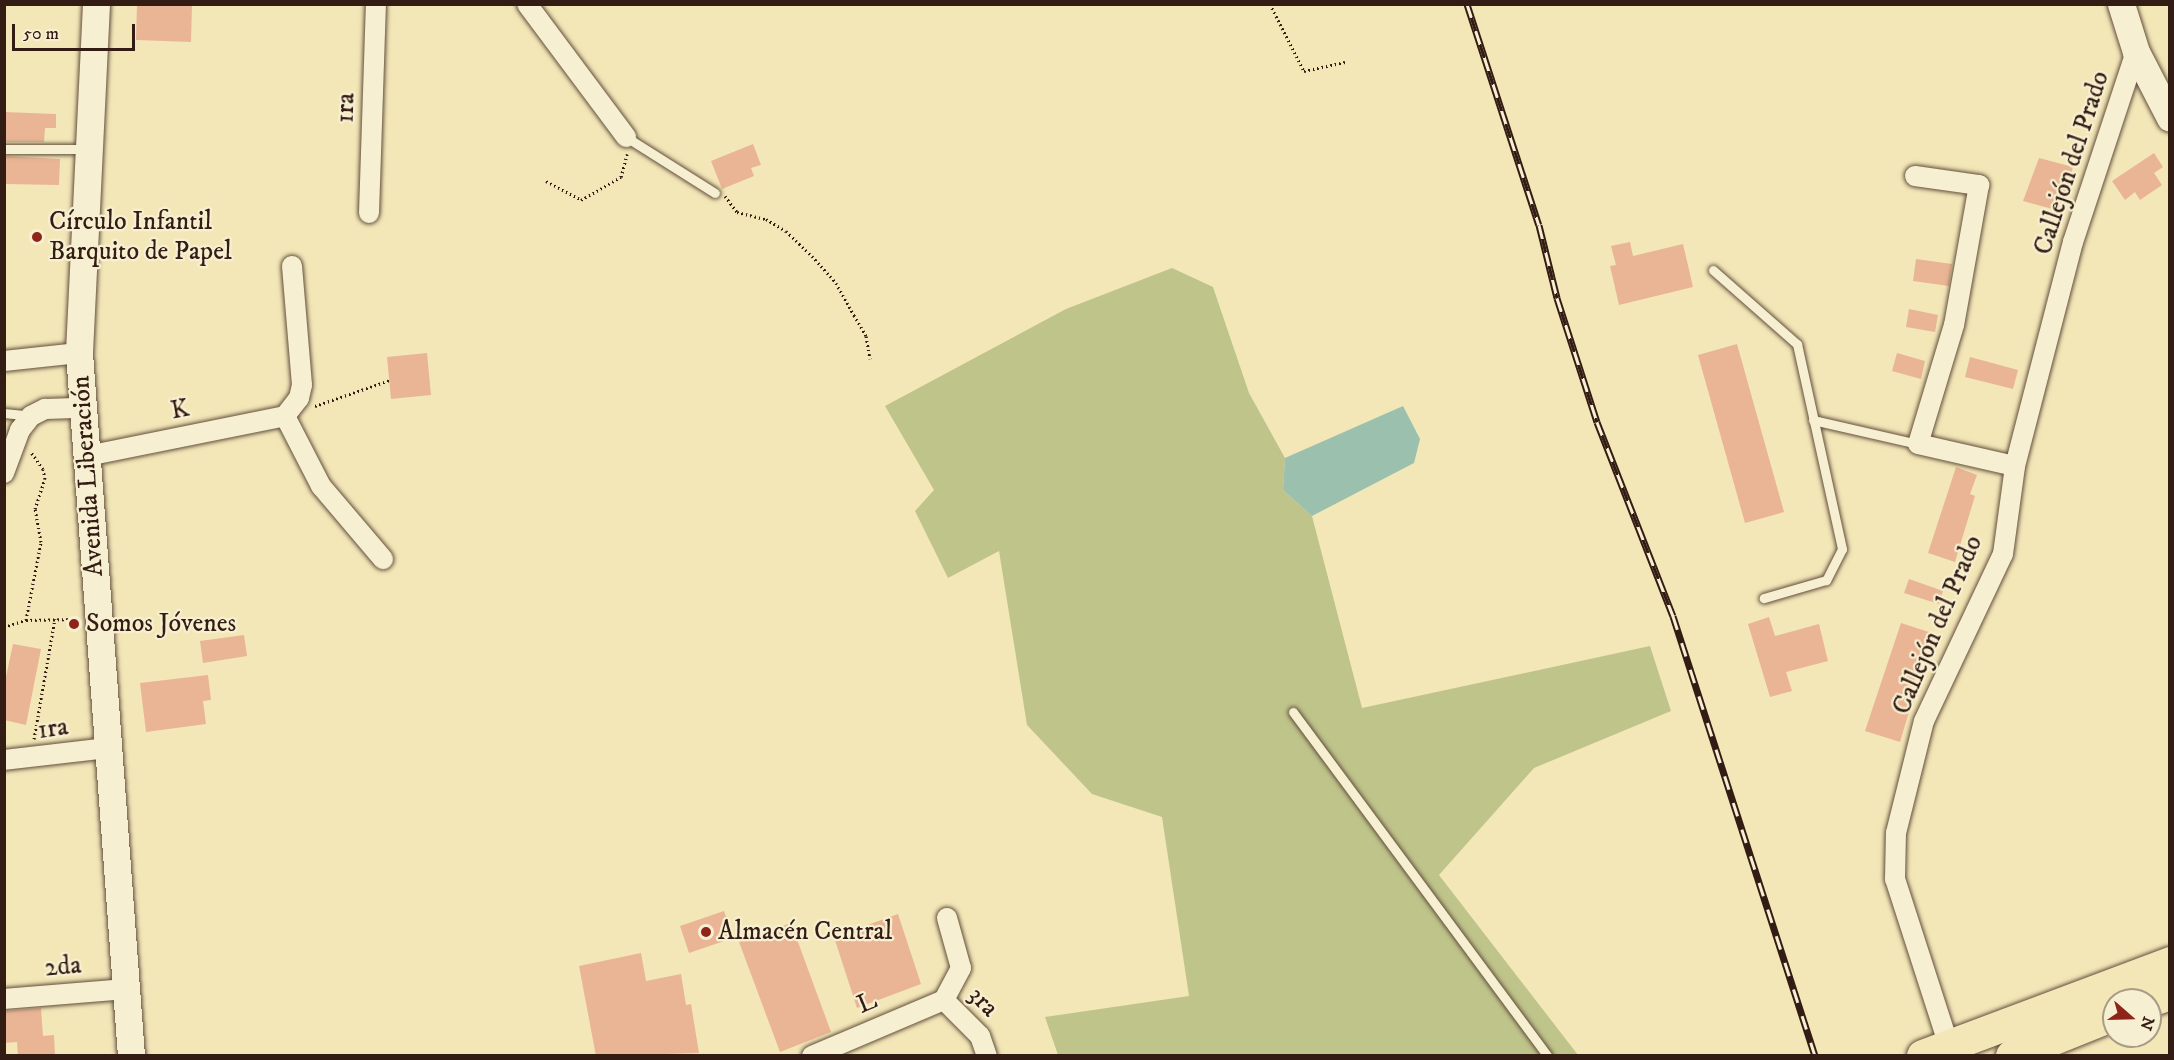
<!DOCTYPE html>
<meta charset="utf-8">
<style>
body{margin:0}
#map{position:relative;width:2174px;height:1060px;overflow:hidden;background:#f3e7b8;font-family:"IM FELL DW Pica",serif}
div>[style]{position:absolute}
.green>*{inset:0;background:#bfc48b}
.water>*{inset:0;background:#9bc0ad}
.building>*{inset:0;background:#e9b595}
.path>*{height:3px;margin-top:-1.5px;transform-origin:0;background:repeating-linear-gradient(90deg,#331c13 0 1.5px,transparent 0 4.5px)}
.roads{filter:drop-shadow(0 0 2px #634f3c) drop-shadow(0 0 2px #634f3c)}
.service>*{height:9px;margin:-4.5px;padding:0 4.5px;transform-origin:4.5px;border-radius:4.5px;background:#f7efd1}
.minor>*{height:20px;margin:-10px;padding:0 10px;transform-origin:10px;border-radius:10px;background:#f7efd1}
.secondary>*{height:27px;margin:-13.5px;padding:0 13.5px;transform-origin:13.5px;border-radius:13.5px;background:#f7efd1}
.trunk>*{height:32px;margin:-16px;padding:0 16px;transform-origin:16px;border-radius:16px;background:#f3e7b8}
.rail>*{height:7px;margin-top:-3.5px;transform-origin:0;background:repeating-linear-gradient(90deg,#f7efd1 0 14px,#331c13 0 28px);box-sizing:border-box;border-block:2px solid #331c13}
.dots>*{width:16px;height:16px;translate:-50% -50%;box-sizing:border-box;border:3px solid #f7efd1;border-radius:50%}
span{translate:-50% -50%;white-space:nowrap;text-align:center;line-height:1.15;-webkit-text-stroke:4.5px #f7efd1;paint-order:stroke}
.street-label{font-size:26px;color:#331c13}
.poi-label{font-size:26px;color:#331c13}
.left{translate:0 -50%;text-align:left}
.frame{position:absolute;inset:0;border:6px solid #331c13;pointer-events:none}
.north{position:absolute;left:2102px;top:988px;width:60px;height:60px;box-sizing:border-box;background:#f7efd1;border:2px solid #a99b85;border-radius:50%;rotate:110deg;font-size:16px;font-weight:700;line-height:24px;text-align:center;color:#331c13}
.north::after{content:'';display:block;margin:auto;width:21px;height:27px;background:#8f2418;clip-path:polygon(50% 0,100% 100%,50% 72%,0 100%)}
.scale{position:absolute;left:12px;top:24px;width:123px;height:27px;box-sizing:border-box;border:3px solid #331c13;border-top:0;padding-left:8px;font-size:18px;line-height:21px;white-space:nowrap;color:#331c13;-webkit-text-stroke:4px #f7efd1;paint-order:stroke}
</style>
<div id="map">
<div class="green">
<div style="clip-path:polygon(1172px 268px,1213px 287px,1249px 393px,1285px 458px,1283px 490px,1312px 516px,1362px 708px,1650px 646px,1671px 711px,1534px 768px,1439px 875px,1578px 1055px,1058px 1055px,1045px 1017px,1189px 996px,1162px 817px,1092px 794px,1027px 725px,999px 551px,948px 578px,915px 511px,934px 490px,885px 406px,1066px 309px)"></div>
</div>
<div class="water">
<div style="clip-path:polygon(1403px 406px,1420px 439px,1414px 463px,1312px 516px,1283px 490px,1285px 458px)"></div>
</div>
<div class="building">
<div style="clip-path:polygon(137px 4px,192px 4px,191px 42px,136px 40px)"></div>
<div style="clip-path:polygon(4px 112px,56px 114px,56px 128px,45px 128px,44px 142px,4px 142px)"></div>
<div style="clip-path:polygon(753px 144px,761px 165px,751px 168px,754px 176px,722px 189px,711px 161px)"></div>
<div style="clip-path:polygon(2154px 153px,2163px 167px,2154px 173px,2162px 185px,2140px 200px,2135px 192px,2125px 200px,2112px 181px)"></div>
<div style="clip-path:polygon(4px 156px,60px 159px,59px 185px,4px 184px)"></div>
<div style="clip-path:polygon(2039px 158px,2073px 167px,2060px 211px,2023px 201px)"></div>
<div style="clip-path:polygon(1630px 242px,1633px 256px,1683px 244px,1693px 287px,1619px 305px,1610px 266px,1616px 265px,1611px 246px)"></div>
<div style="clip-path:polygon(1916px 259px,1952px 264px,1949px 286px,1913px 281px)"></div>
<div style="clip-path:polygon(1909px 309px,1938px 315px,1935px 332px,1906px 327px)"></div>
<div style="clip-path:polygon(1737px 344px,1784px 512px,1745px 523px,1698px 355px)"></div>
<div style="clip-path:polygon(427px 353px,431px 395px,391px 399px,387px 357px)"></div>
<div style="clip-path:polygon(1897px 353px,1925px 361px,1921px 379px,1892px 371px)"></div>
<div style="clip-path:polygon(1970px 357px,2018px 370px,2013px 389px,1965px 377px)"></div>
<div style="clip-path:polygon(1956px 467px,1977px 475px,1970px 494px,1975px 496px,1955px 562px,1928px 553px)"></div>
<div style="clip-path:polygon(1909px 579px,1943px 591px,1939px 604px,1904px 593px)"></div>
<div style="clip-path:polygon(1769px 617px,1775px 636px,1819px 624px,1828px 661px,1786px 672px,1792px 691px,1770px 697px,1748px 624px)"></div>
<div style="clip-path:polygon(1901px 623px,1932px 633px,1906px 703px,1911px 705px,1900px 742px,1865px 731px)"></div>
<div style="clip-path:polygon(244px 635px,247px 656px,203px 663px,200px 641px)"></div>
<div style="clip-path:polygon(13px 644px,41px 649px,26px 725px,4px 720px,4px 686px)"></div>
<div style="clip-path:polygon(208px 675px,211px 700px,203px 701px,206px 724px,146px 732px,140px 683px)"></div>
<div style="clip-path:polygon(724px 911px,733px 938px,689px 953px,680px 926px)"></div>
<div style="clip-path:polygon(898px 914px,921px 984px,857px 1008px,834px 937px)"></div>
<div style="clip-path:polygon(791px 923px,831px 1032px,780px 1052px,739px 942px)"></div>
<div style="clip-path:polygon(641px 953px,646px 981px,681px 974px,686px 1005px,691px 1004px,699px 1053px,596px 1056px,579px 966px)"></div>
<div style="clip-path:polygon(41px 1008px,43px 1036px,54px 1035px,55px 1056px,18px 1056px,17px 1042px,4px 1043px,4px 1011px)"></div>
</div>
<div class="path">
<div style="left:1270px;top:4px;width:75px;rotate:63.1deg"></div>
<div style="left:1304px;top:71px;width:42px;rotate:-12.4deg"></div>
<div style="left:546px;top:181px;width:40px;rotate:28deg"></div>
<div style="left:581px;top:200px;width:46px;rotate:-29.9deg"></div>
<div style="left:621px;top:177px;width:24px;rotate:-75deg"></div>
<div style="left:725px;top:196px;width:20px;rotate:53deg"></div>
<div style="left:737px;top:212px;width:30px;rotate:14deg"></div>
<div style="left:766px;top:219px;width:23px;rotate:31deg"></div>
<div style="left:786px;top:231px;width:36px;rotate:44deg"></div>
<div style="left:812px;top:256px;width:36px;rotate:48deg"></div>
<div style="left:836px;top:283px;width:37px;rotate:61deg"></div>
<div style="left:854px;top:315px;width:24px;rotate:60deg"></div>
<div style="left:866px;top:336px;width:23px;rotate:80deg"></div>
<div style="left:315px;top:406px;width:79px;rotate:-19.1deg"></div>
<div style="left:26px;top:620px;width:79px;rotate:-79.1deg"></div>
<div style="left:41px;top:542px;width:34px;rotate:-100deg"></div>
<div style="left:35px;top:509px;width:32px;rotate:-72deg"></div>
<div style="left:45px;top:479px;width:10px;rotate:-101deg"></div>
<div style="left:43px;top:469px;width:21px;rotate:-125deg"></div>
<div style="left:4px;top:627px;width:23px;rotate:-18deg"></div>
<div style="left:26px;top:620px;width:52px;rotate:-1.1deg"></div>
<div style="left:34px;top:739px;width:122px;rotate:-80.1deg"></div>
</div>
<div class="roads">
<div class="service">
<div style="left:626px;top:137px;width:105px;rotate:32.2deg"></div>
<div style="left:4px;top:149px;width:82px"></div>
<div style="left:1713px;top:270px;width:112px;rotate:41.4deg"></div>
<div style="left:1797px;top:344px;width:210px;rotate:77.6deg"></div>
<div style="left:1842px;top:549px;width:35px;rotate:117deg"></div>
<div style="left:1826px;top:580px;width:65px;rotate:163.8deg"></div>
<div style="left:4px;top:413px;width:27px;rotate:6deg"></div>
<div style="left:1813px;top:420px;width:108px;rotate:12.9deg"></div>
<div style="left:1293px;top:712px;width:428px;rotate:53.5deg"></div>
</div>
<div class="minor">
<div style="left:527px;top:4px;width:166px;rotate:53.3deg"></div>
<div style="left:1915px;top:176px;width:65px;rotate:8deg"></div>
<div style="left:1979px;top:185px;width:142px;rotate:100.1deg"></div>
<div style="left:1954px;top:325px;width:124px;rotate:106.8deg"></div>
<div style="left:1918px;top:444px;width:99px;rotate:12.8deg"></div>
<div style="left:369px;top:213px;width:209px;rotate:-88.1deg"></div>
<div style="left:292px;top:266px;width:119px;rotate:85.2deg"></div>
<div style="left:302px;top:385px;width:13px;rotate:103deg"></div>
<div style="left:299px;top:398px;width:23px;rotate:128deg"></div>
<div style="left:285px;top:416px;width:79px;rotate:62.8deg"></div>
<div style="left:321px;top:486px;width:96px;rotate:49.7deg"></div>
<div style="left:4px;top:361px;width:75px;rotate:-6.1deg"></div>
<div style="left:87px;top:456px;width:202px;rotate:-11.4deg"></div>
<div style="left:4px;top:473px;width:46px;rotate:-69.6deg"></div>
<div style="left:20px;top:430px;width:18px;rotate:-52deg"></div>
<div style="left:31px;top:416px;width:16px;rotate:-27deg"></div>
<div style="left:45px;top:409px;width:38px;rotate:-2deg"></div>
<div style="left:4px;top:760px;width:105px;rotate:-6.6deg"></div>
<div style="left:947px;top:918px;width:52px;rotate:74.4deg"></div>
<div style="left:961px;top:968px;width:36px;rotate:118deg"></div>
<div style="left:944px;top:1000px;width:51px;rotate:45deg"></div>
<div style="left:980px;top:1036px;width:21px;rotate:71deg"></div>
<div style="left:4px;top:999px;width:122px;rotate:-4.7deg"></div>
<div style="left:1949px;top:1046px;width:176px;rotate:-107.9deg"></div>
<div style="left:1895px;top:879px;width:46px;rotate:-88.8deg"></div>
<div style="left:1896px;top:833px;width:115px;rotate:-76deg"></div>
<div style="left:1924px;top:721px;width:185px;rotate:-64.7deg"></div>
<div style="left:2003px;top:554px;width:89px;rotate:-82.2deg"></div>
<div style="left:2015px;top:466px;width:231px;rotate:-75.5deg"></div>
<div style="left:2073px;top:242px;width:200px;rotate:-71.7deg"></div>
<div style="left:812px;top:1056px;width:143px;rotate:-23deg"></div>
</div>
<div class="secondary">
<div style="left:96px;top:4px;width:349px;rotate:92.8deg"></div>
<div style="left:79px;top:353px;width:705px;rotate:85.77deg"></div>
<div style="left:2121px;top:4px;width:50px;rotate:72.6deg"></div>
<div style="left:2136px;top:52px;width:74px;rotate:62.7deg"></div>
</div>
<div class="trunk">
<div style="left:2150px;top:1001px;width:21px;rotate:-19deg"></div>
<div style="left:1923px;top:1056px;width:264px;rotate:-20.6deg"></div>
<div style="left:2012px;top:1056px;width:110px;rotate:-21.9deg"></div>
</div>
</div>
<div class="rail">
<div style="left:1467px;top:4px;width:232px;rotate:72deg"></div>
<div style="left:1539px;top:225px;width:75px;rotate:76.1deg"></div>
<div style="left:1557px;top:298px;width:130px;rotate:72.1deg"></div>
<div style="left:1597px;top:422px;width:208px;rotate:68.6deg"></div>
<div style="left:1673px;top:616px;width:462px;rotate:72.1deg"></div>
</div>
<div class="dots">
<div style="left:37px;top:237px;background:#8f2418"></div>
<div style="left:74px;top:624px;background:#8f2418"></div>
<div style="left:706px;top:932px;background:#8f2418"></div>
</div>
<div class="street-label">
<span style="left:346px;top:108px;rotate:-88deg">1ra</span>
<span style="left:2072px;top:163px;rotate:-72deg">Callejón del Prado</span>
<span style="left:180px;top:410px;rotate:-11deg">K</span>
<span style="left:88px;top:476px;rotate:-94deg">Avenida Liberación</span>
<span style="left:1938px;top:625px;rotate:-67deg">Callejón del Prado</span>
<span style="left:53px;top:729px;rotate:-8deg">1ra</span>
<span style="left:63px;top:967px;rotate:-5deg">2da</span>
<span style="left:983px;top:1002px;rotate:47deg">3ra</span>
<span style="left:867px;top:1003px;rotate:-23deg">L</span>
</div>
<div class="poi-label">
<span class="left" style="left:49px;top:237px">Círculo Infantil<br>Barquito de Papel</span>
<span class="left" style="left:86px;top:624px">Somos Jóvenes</span>
<span class="left" style="left:718px;top:932px">Almacén Central</span>
</div>
<div class="frame"></div>
<div class="north">N</div>
<div class="scale">50 m</div>
</div>
